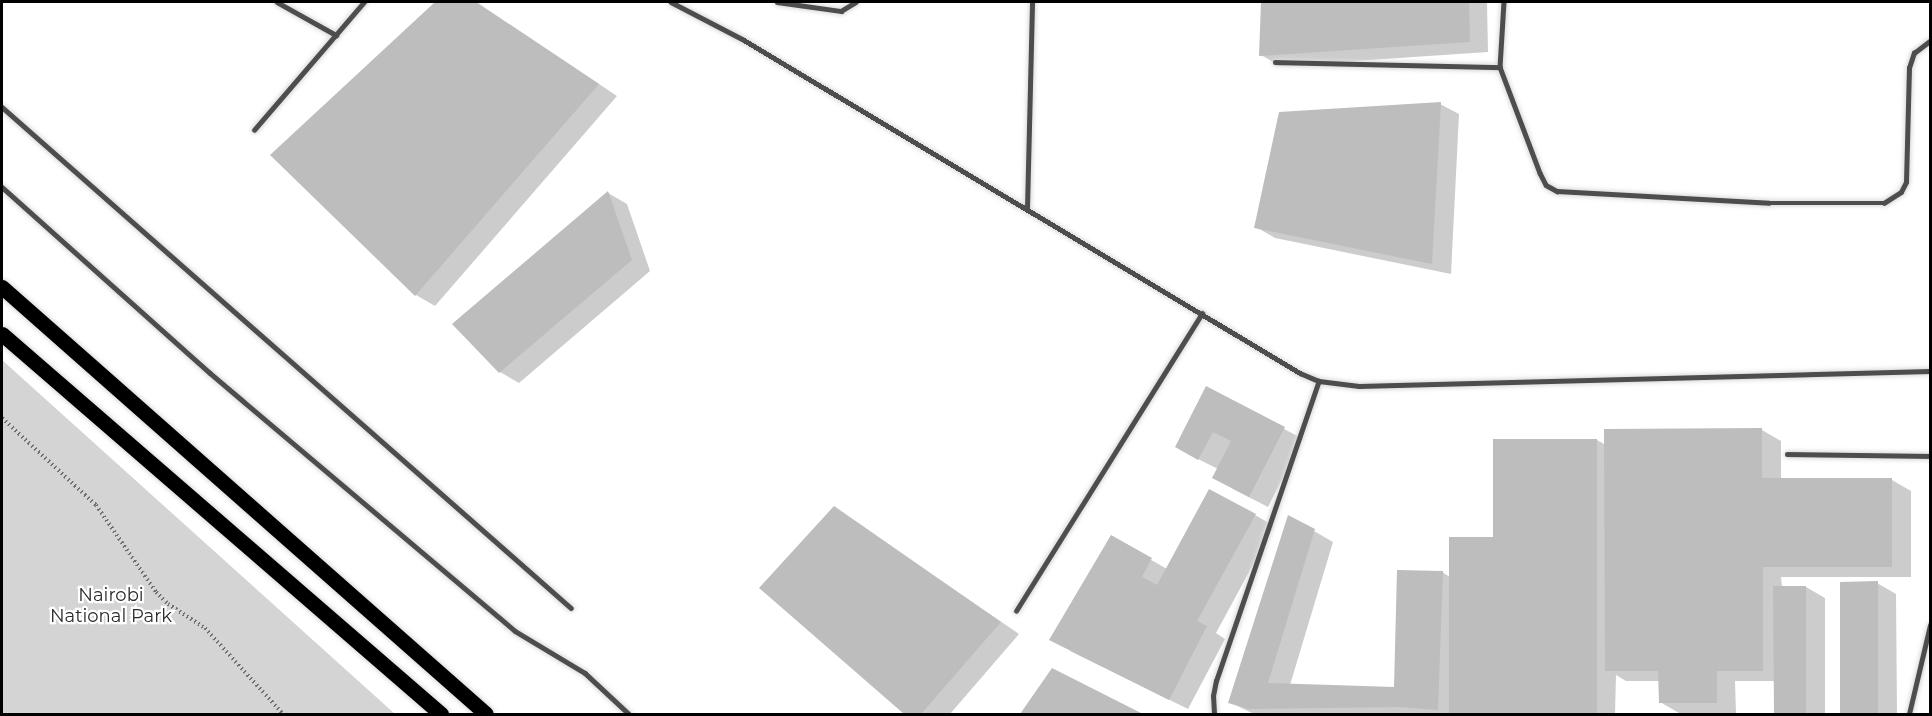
<!DOCTYPE html>
<style>
body{margin:0}
#map{position:relative;width:1932px;height:716px;overflow:hidden;background:#fff;font-family:Montserrat,sans-serif}
div>[style]{position:absolute}
.green>*{inset:0;background:#d4d4d4}
.shadow>*{inset:0;background:#0003}
.building>*{inset:0;background:#bdbdbd}
.path>*{height:4px;margin-top:-2px;transform-origin:0;background:repeating-linear-gradient(90deg,#6f6f6f 0 1.5px,transparent 0 4.5px)}
.roads{filter:drop-shadow(0 0 2px #dbdbdb) drop-shadow(0 0 2px #dbdbdb)}
.lane>*{height:4.5px;margin:-2.25px;padding:0 2.25px;transform-origin:2.25px;border-radius:2.25px;background:#4d4d4d}
.primary>*{height:15px;margin:-7.5px;padding:0 7.5px;transform-origin:7.5px;border-radius:7.5px;background:#000}
span{translate:-50% -50%;white-space:nowrap;text-align:center;line-height:1.15;-webkit-text-stroke:4.5px #fff;paint-order:stroke}
.park-label{font-size:18px;color:#2b2b2b}
.frame{position:absolute;inset:0;border:3px solid #000;pointer-events:none}
</style>
<div id="map">
<div class="green">
<div style="clip-path:polygon(2px 360px,395px 714px,2px 714px)"></div>
</div>
<div class="shadow">
<div style="clip-path:polygon(437px 2px,476px 2px,617px 96px,435px 306px,416px 295px,272px 155px)"></div>
<div style="clip-path:polygon(1262px 2px,1487px 2px,1488px 52px,1280px 66px,1261px 55px)"></div>
<div style="clip-path:polygon(1440px 104px,1459px 114px,1451px 274px,1275px 238px,1256px 227px)"></div>
<div style="clip-path:polygon(608px 193px,627px 204px,650px 271px,519px 383px,500px 372px,454px 324px)"></div>
<div style="clip-path:polygon(1207px 388px,1303px 439px,1268px 507px,1233px 489px,1218px 469px,1196px 458px)"></div>
<div style="clip-path:polygon(1762px 430px,1781px 441px,1781px 480px,1892px 480px,1911px 491px,1911px 577px,1781px 577px,1782px 587px,1806px 587px,1825px 598px,1825px 714px,1776px 714px,1775px 681px,1735px 681px,1736px 713px,1679px 713px,1660px 702px,1660px 681px,1626px 681px,1616px 675px,1615px 714px,1254px 714px,1229px 702px,1314px 531px,1333px 542px,1290px 685px,1395px 688px,1442px 572px,1450px 577px,1494px 539px,1495px 440px,1597px 440px,1606px 445px)"></div>
<div style="clip-path:polygon(834px 508px,1019px 634px,950px 714px,906px 714px,761px 588px)"></div>
<div style="clip-path:polygon(1255px 515px,1274px 526px,1216px 633px,1225px 639px,1188px 709px,1070px 651px,1111px 537px,1167px 569px)"></div>
<div style="clip-path:polygon(1841px 583px,1877px 583px,1896px 594px,1897px 714px,1842px 714px)"></div>
<div style="clip-path:polygon(1053px 670px,1140px 714px,1021px 714px)"></div>
</div>
<div class="building">
<div style="clip-path:polygon(435px 2px,476px 2px,599px 84px,415px 296px,270px 155px)"></div>
<div style="clip-path:polygon(1261px 2px,1469px 2px,1470px 42px,1259px 56px)"></div>
<div style="clip-path:polygon(1441px 102px,1432px 264px,1254px 228px,1279px 112px)"></div>
<div style="clip-path:polygon(608px 191px,632px 260px,499px 373px,452px 324px)"></div>
<div style="clip-path:polygon(1206px 386px,1285px 427px,1249px 497px,1212px 478px,1231px 441px,1213px 432px,1198px 460px,1175px 447px)"></div>
<div style="clip-path:polygon(1762px 428px,1762px 478px,1892px 478px,1892px 567px,1763px 567px,1763px 671px,1717px 671px,1717px 703px,1659px 703px,1658px 671px,1605px 671px,1604px 429px)"></div>
<div style="clip-path:polygon(1493px 439px,1597px 439px,1597px 714px,1449px 714px,1449px 537px,1493px 537px)"></div>
<div style="clip-path:polygon(1209px 489px,1256px 514px,1197px 621px,1207px 626px,1169px 700px,1049px 640px,1111px 535px,1152px 558px,1142px 577px,1157px 585px)"></div>
<div style="clip-path:polygon(834px 506px,1001px 622px,921px 714px,904px 714px,759px 588px)"></div>
<div style="clip-path:polygon(1288px 515px,1315px 529px,1268px 683px,1394px 687px,1397px 570px,1443px 571px,1438px 710px,1398px 707px,1249px 709px,1228px 703px)"></div>
<div style="clip-path:polygon(1878px 581px,1878px 714px,1840px 714px,1840px 582px)"></div>
<div style="clip-path:polygon(1773px 586px,1806px 586px,1806px 714px,1774px 714px)"></div>
<div style="clip-path:polygon(1052px 668px,1143px 714px,1020px 714px)"></div>
</div>
<div class="path">
<div style="left:2px;top:418px;width:128px;rotate:42.8deg"></div>
<div style="left:96px;top:505px;width:106px;rotate:55.4deg"></div>
<div style="left:156px;top:592px;width:17px;rotate:45deg"></div>
<div style="left:168px;top:604px;width:44px;rotate:33deg"></div>
<div style="left:205px;top:628px;width:116px;rotate:47.8deg"></div>
</div>
<div class="roads">
<div class="lane">
<div style="left:277px;top:2px;width:68px;rotate:29.2deg"></div>
<div style="left:671px;top:2px;width:82px;rotate:27.5deg"></div>
<div style="left:744px;top:40px;width:648px;rotate:30.92deg"></div>
<div style="left:1300px;top:373px;width:21px;rotate:23deg"></div>
<div style="left:1319px;top:381px;width:40px;rotate:7.1deg"></div>
<div style="left:1359px;top:386px;width:571px;rotate:-1.5deg"></div>
<div style="left:777px;top:2px;width:65px;rotate:8deg"></div>
<div style="left:841px;top:11px;width:17px;rotate:-31deg"></div>
<div style="left:1504px;top:2px;width:65px;rotate:93.5deg"></div>
<div style="left:1500px;top:67px;width:113px;rotate:69.3deg"></div>
<div style="left:1540px;top:173px;width:13px;rotate:63deg"></div>
<div style="left:1546px;top:185px;width:13px;rotate:29deg"></div>
<div style="left:1557px;top:191px;width:212px;rotate:3.2deg"></div>
<div style="left:1769px;top:203px;width:115px"></div>
<div style="left:1884px;top:203px;width:20px;rotate:-33deg"></div>
<div style="left:1901px;top:192px;width:11px;rotate:-63deg"></div>
<div style="left:1906px;top:182px;width:114px;rotate:-88.5deg"></div>
<div style="left:1909px;top:68px;width:16px;rotate:-72deg"></div>
<div style="left:1914px;top:53px;width:20px;rotate:-37deg"></div>
<div style="left:1275px;top:62px;width:225px;rotate:1.3deg"></div>
<div style="left:2px;top:107px;width:758px;rotate:41.36deg"></div>
<div style="left:254px;top:130px;width:169px;rotate:-49.3deg"></div>
<div style="left:2px;top:187px;width:279px;rotate:41.8deg"></div>
<div style="left:210px;top:373px;width:399px;rotate:40.2deg"></div>
<div style="left:515px;top:631px;width:82px;rotate:31deg"></div>
<div style="left:585px;top:673px;width:60px;rotate:43deg"></div>
<div style="left:1027px;top:209px;width:207px;rotate:-88.6deg"></div>
<div style="left:1787px;top:454px;width:143px;rotate:0.8deg"></div>
<div style="left:1016px;top:611px;width:351px;rotate:-58deg"></div>
<div style="left:1214px;top:714px;width:18px;rotate:-93deg"></div>
<div style="left:1213px;top:696px;width:15px;rotate:-79deg"></div>
<div style="left:1216px;top:681px;width:317px;rotate:-71.1deg"></div>
<div style="left:1909px;top:714px;width:91px;rotate:-76.7deg"></div>
</div>
<div class="primary">
<div style="left:2px;top:287px;width:645px;rotate:41.42deg"></div>
<div style="left:2px;top:334px;width:581px;rotate:40.88deg"></div>
</div>
</div>
<div class="park-label">
<span style="left:111px;top:606px">Nairobi<br>National Park</span>
</div>
<div class="frame"></div>
</div>
